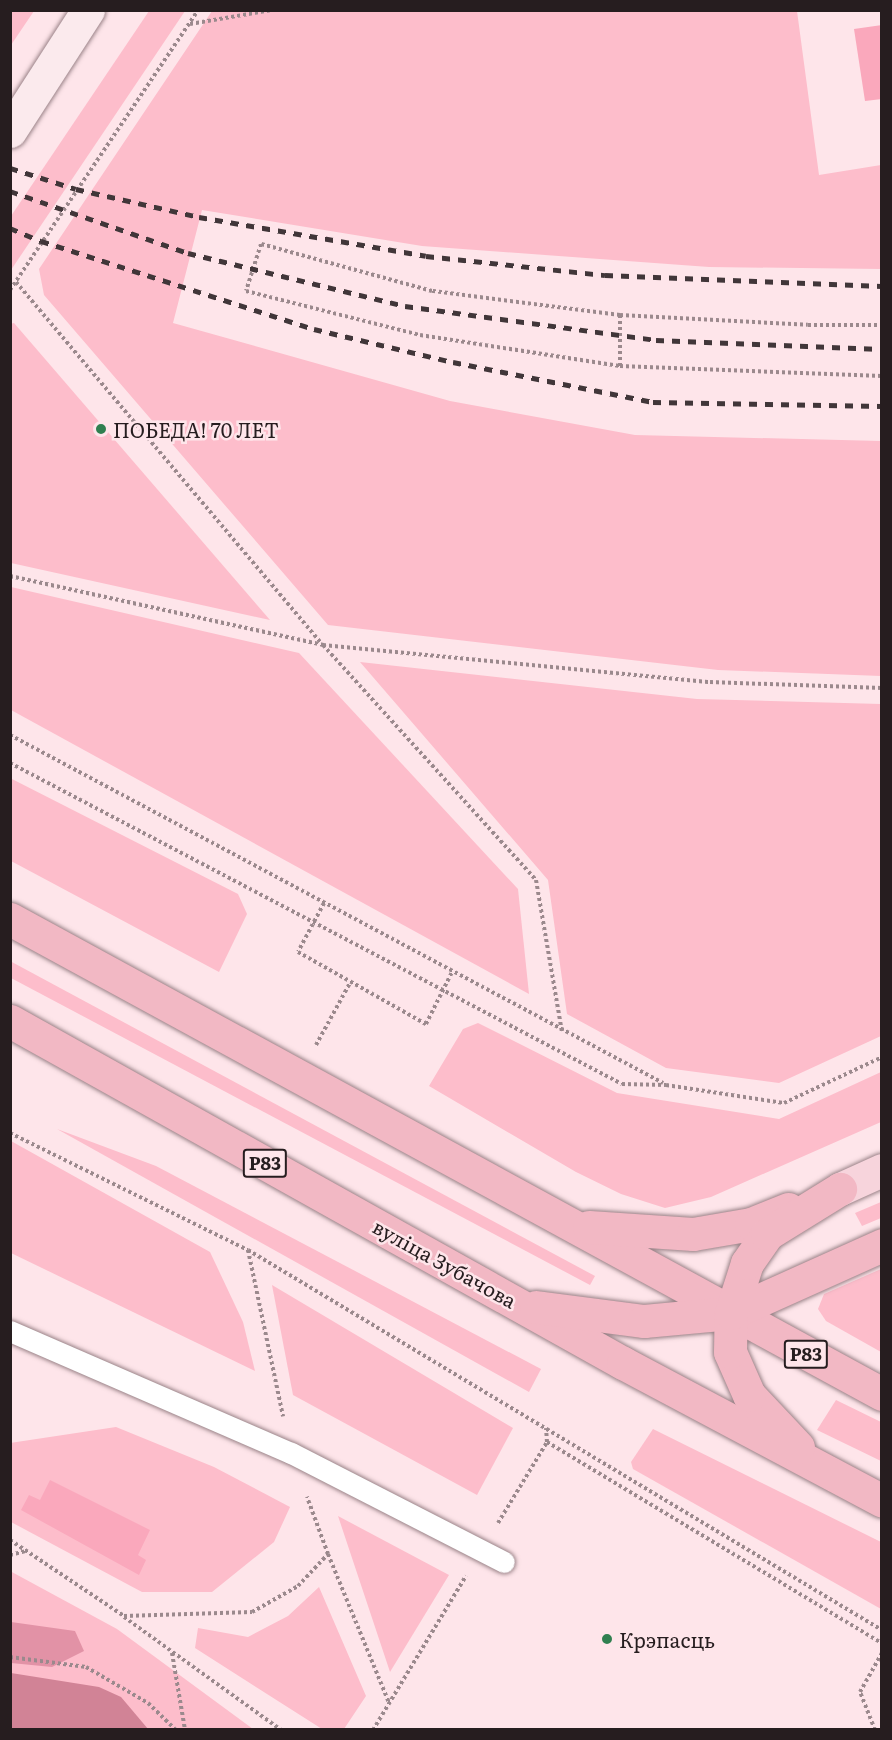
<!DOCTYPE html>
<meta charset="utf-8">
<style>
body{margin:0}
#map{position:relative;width:892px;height:1740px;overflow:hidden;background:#fee5ea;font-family:Literata,serif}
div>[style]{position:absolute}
.green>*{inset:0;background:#fdbdcb}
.forest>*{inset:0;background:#e292a6}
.water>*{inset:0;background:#d18396}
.building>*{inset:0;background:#faa8bc}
.path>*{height:4px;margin-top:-2px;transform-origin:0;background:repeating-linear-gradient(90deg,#9b898d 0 3px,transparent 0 6px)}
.roads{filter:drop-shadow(0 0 2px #9a8388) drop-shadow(0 0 2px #9a8388)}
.lane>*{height:21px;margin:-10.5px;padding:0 10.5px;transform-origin:10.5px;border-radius:10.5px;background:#fff}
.secondary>*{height:33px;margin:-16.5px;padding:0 16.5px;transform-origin:16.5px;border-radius:16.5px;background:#fbeaed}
.primary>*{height:33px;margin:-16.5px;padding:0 16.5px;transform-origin:16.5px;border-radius:16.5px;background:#f7d4dc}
.highway>*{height:33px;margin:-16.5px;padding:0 16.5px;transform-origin:16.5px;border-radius:16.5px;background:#f2b8c4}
.rail>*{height:4.5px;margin-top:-2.25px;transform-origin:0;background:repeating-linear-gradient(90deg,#413639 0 8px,transparent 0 16px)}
.dots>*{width:16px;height:16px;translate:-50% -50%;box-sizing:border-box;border:3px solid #fee5ea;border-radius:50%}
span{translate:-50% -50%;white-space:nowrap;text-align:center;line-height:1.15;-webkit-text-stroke:5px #fee5ea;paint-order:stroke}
.shield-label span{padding:2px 4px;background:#fee5ea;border:2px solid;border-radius:4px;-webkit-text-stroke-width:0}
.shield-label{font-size:18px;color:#261d1f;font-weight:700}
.poi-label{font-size:20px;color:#261d1f}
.left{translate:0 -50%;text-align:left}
.street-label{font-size:20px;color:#261d1f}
.frame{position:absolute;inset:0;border:12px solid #261d1f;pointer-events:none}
</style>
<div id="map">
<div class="green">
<div style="clip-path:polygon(11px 10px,34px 11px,11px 45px,10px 11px)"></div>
<div style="clip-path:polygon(149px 11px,185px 11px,11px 270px,11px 216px)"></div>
<div style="clip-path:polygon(212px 11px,797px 11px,819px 175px,881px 165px,881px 269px,709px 267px,422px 246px,202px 210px,173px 323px,450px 401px,635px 435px,881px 441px,881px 676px,718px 670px,328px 625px,44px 295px,39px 269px)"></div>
<div style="clip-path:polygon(14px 323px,270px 620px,11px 563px,10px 324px)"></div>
<div style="clip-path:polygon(11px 587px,299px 653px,518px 889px,529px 994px,11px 710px)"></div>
<div style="clip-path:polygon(360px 662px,697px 699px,881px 704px,881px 1036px,779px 1083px,666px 1068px,567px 1014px,548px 880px)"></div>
<div style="clip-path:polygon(10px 778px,238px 894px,247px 914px,219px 972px,11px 861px)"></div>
<div style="clip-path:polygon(10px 961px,595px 1276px,590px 1285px,11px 978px)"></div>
<div style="clip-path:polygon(478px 1023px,617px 1093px,779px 1119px,881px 1072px,881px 1122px,711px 1197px,665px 1208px,621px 1194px,576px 1172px,429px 1086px,463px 1029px)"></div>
<div style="clip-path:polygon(57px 1129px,156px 1166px,541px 1369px,529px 1392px)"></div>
<div style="clip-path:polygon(11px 1141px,210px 1252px,243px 1322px,255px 1371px,11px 1253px)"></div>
<div style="clip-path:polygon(881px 1202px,881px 1218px,862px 1226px,855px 1213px)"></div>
<div style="clip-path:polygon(881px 1269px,881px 1352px,826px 1321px,818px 1309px,824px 1294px)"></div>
<div style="clip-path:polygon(272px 1285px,513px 1428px,477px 1495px,293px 1395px)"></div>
<div style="clip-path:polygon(836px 1400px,881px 1422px,881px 1461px,817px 1430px)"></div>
<div style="clip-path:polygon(116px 1427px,214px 1467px,290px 1507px,274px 1542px,212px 1592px,142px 1592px,11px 1522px,10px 1443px)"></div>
<div style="clip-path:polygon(653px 1429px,881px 1542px,881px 1609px,633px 1469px,631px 1462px)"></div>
<div style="clip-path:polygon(338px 1516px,449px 1575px,390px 1672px)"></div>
<div style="clip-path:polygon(10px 1571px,117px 1629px,253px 1729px,11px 1729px)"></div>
<div style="clip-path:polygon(319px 1587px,366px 1696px,344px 1729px,322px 1729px,195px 1648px,198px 1628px,248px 1637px,288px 1616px)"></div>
</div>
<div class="forest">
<div style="clip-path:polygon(11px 1622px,75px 1631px,84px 1651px,52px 1667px,11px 1663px)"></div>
</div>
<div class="water">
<div style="clip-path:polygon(11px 1673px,99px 1687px,121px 1697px,148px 1729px,11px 1729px)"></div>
</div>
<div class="building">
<div style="clip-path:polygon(882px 25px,882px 99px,865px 101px,854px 29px)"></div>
<div style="clip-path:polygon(50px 1480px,150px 1530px,138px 1555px,146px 1560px,139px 1575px,21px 1510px,29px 1495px,40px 1500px)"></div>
</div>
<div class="path">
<div style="left:190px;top:24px;width:83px;rotate:-9.7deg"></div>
<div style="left:16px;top:282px;width:475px;rotate:49.8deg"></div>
<div style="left:323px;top:645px;width:317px;rotate:47.8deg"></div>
<div style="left:536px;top:880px;width:154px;rotate:80.3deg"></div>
<div style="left:10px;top:290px;width:337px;rotate:-56.1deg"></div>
<div style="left:620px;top:315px;width:190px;rotate:-172.7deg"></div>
<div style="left:432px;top:291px;width:177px;rotate:-164.6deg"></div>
<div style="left:261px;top:244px;width:49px;rotate:107.7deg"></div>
<div style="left:246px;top:291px;width:179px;rotate:14.2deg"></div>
<div style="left:420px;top:335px;width:202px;rotate:8.8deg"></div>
<div style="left:620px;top:366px;width:262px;rotate:2.2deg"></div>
<div style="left:620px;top:366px;width:51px;rotate:-90deg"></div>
<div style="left:620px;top:315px;width:188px;rotate:3deg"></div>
<div style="left:808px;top:325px;width:74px"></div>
<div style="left:10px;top:576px;width:321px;rotate:12.4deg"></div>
<div style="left:323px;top:645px;width:389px;rotate:5.5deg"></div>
<div style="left:710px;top:682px;width:172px;rotate:2deg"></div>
<div style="left:10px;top:735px;width:740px;rotate:28.05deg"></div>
<div style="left:10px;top:763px;width:691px;rotate:27.68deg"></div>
<div style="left:622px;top:1084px;width:44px;rotate:1.3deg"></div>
<div style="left:666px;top:1085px;width:119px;rotate:8.7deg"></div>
<div style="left:784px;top:1103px;width:108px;rotate:-25.1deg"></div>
<div style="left:324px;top:903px;width:55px;rotate:118deg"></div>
<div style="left:298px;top:952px;width:147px;rotate:29.4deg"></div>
<div style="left:426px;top:1024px;width:58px;rotate:-63.4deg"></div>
<div style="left:316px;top:1045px;width:71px;rotate:-61.3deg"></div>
<div style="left:10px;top:1133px;width:265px;rotate:26.2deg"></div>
<div style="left:248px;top:1250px;width:739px;rotate:30.94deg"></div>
<div style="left:248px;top:1250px;width:170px;rotate:78.1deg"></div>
<div style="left:547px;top:1442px;width:391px;rotate:31deg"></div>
<div style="left:498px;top:1523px;width:95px;rotate:-58.8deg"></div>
<div style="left:547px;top:1442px;width:14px;rotate:-94deg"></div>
<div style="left:10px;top:1540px;width:137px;rotate:33.7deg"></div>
<div style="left:124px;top:1616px;width:128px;rotate:-1.8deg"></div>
<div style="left:252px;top:1612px;width:53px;rotate:-29.5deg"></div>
<div style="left:298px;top:1586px;width:44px;rotate:-46.8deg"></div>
<div style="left:328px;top:1554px;width:61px;rotate:-110.2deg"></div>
<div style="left:328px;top:1554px;width:161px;rotate:67.7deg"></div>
<div style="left:10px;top:1555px;width:16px;rotate:-14deg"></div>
<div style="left:124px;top:1617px;width:193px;rotate:35.7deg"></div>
<div style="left:172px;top:1653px;width:78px;rotate:80.4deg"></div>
<div style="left:10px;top:1657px;width:77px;rotate:7.5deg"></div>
<div style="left:86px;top:1667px;width:72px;rotate:30.1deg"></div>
<div style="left:148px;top:1703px;width:39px;rotate:44deg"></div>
<div style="left:373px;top:1730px;width:180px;rotate:-58.9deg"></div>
<div style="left:875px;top:1730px;width:41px;rotate:-111.5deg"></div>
<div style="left:860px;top:1692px;width:45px;rotate:-60.6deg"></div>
</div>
<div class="roads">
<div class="lane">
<div style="left:10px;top:1331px;width:306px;rotate:23.5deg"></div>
<div style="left:291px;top:1453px;width:239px;rotate:27.1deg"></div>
</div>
<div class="secondary">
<div style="left:10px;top:131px;width:144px;rotate:-57.2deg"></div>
</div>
<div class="primary">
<div style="left:840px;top:1189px;width:46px;rotate:-24.3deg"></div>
</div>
<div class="highway">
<div style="left:10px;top:919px;width:993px;rotate:28.58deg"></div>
<div style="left:10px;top:1021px;width:702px;rotate:29.16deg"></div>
<div style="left:623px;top:1363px;width:293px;rotate:28deg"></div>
<div style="left:589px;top:1227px;width:104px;rotate:3.9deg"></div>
<div style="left:693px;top:1234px;width:59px;rotate:-9.8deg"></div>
<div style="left:751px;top:1224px;width:40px;rotate:-22deg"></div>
<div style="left:536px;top:1307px;width:109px;rotate:7.4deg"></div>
<div style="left:644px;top:1321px;width:87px;rotate:-5.3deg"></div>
<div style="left:731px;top:1313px;width:166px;rotate:-24.2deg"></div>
<div style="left:798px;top:1447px;width:71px;rotate:-133.3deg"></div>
<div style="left:749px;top:1395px;width:47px;rotate:-113.8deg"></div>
<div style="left:730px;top:1352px;width:39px;rotate:-89deg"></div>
<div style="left:731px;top:1313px;width:52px;rotate:-72.3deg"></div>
<div style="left:747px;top:1263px;width:35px;rotate:-55deg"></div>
<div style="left:767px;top:1234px;width:86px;rotate:-31.7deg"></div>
</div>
</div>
<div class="rail">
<div style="left:10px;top:168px;width:69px;rotate:17.7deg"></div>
<div style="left:76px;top:189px;width:126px;rotate:12.8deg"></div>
<div style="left:199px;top:217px;width:230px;rotate:9.7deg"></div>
<div style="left:426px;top:256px;width:180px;rotate:6.1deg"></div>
<div style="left:605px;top:275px;width:277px;rotate:2.3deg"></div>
<div style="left:10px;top:191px;width:188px;rotate:19.2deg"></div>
<div style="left:188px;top:253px;width:223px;rotate:13.7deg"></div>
<div style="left:405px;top:306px;width:253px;rotate:7.7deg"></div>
<div style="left:656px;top:340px;width:226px;rotate:2.3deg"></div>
<div style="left:10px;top:228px;width:34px;rotate:23deg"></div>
<div style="left:41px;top:241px;width:287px;rotate:17.9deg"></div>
<div style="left:314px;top:329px;width:143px;rotate:13.4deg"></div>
<div style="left:453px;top:362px;width:204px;rotate:11.3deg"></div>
<div style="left:653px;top:402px;width:229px;rotate:1deg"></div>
</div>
<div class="dots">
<div style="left:101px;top:429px;background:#307f50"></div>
<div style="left:607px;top:1639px;background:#307f50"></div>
</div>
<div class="shield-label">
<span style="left:265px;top:1163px">Р83</span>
<span style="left:806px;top:1354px">Р83</span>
</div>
<div class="poi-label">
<span class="left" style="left:113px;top:429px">ПОБЕДА! 70 ЛЕТ</span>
<span class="left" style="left:619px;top:1639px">Крэпасць</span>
</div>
<div class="street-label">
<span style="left:445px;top:1263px;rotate:29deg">вуліца Зубачова</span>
</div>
<div class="frame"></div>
</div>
